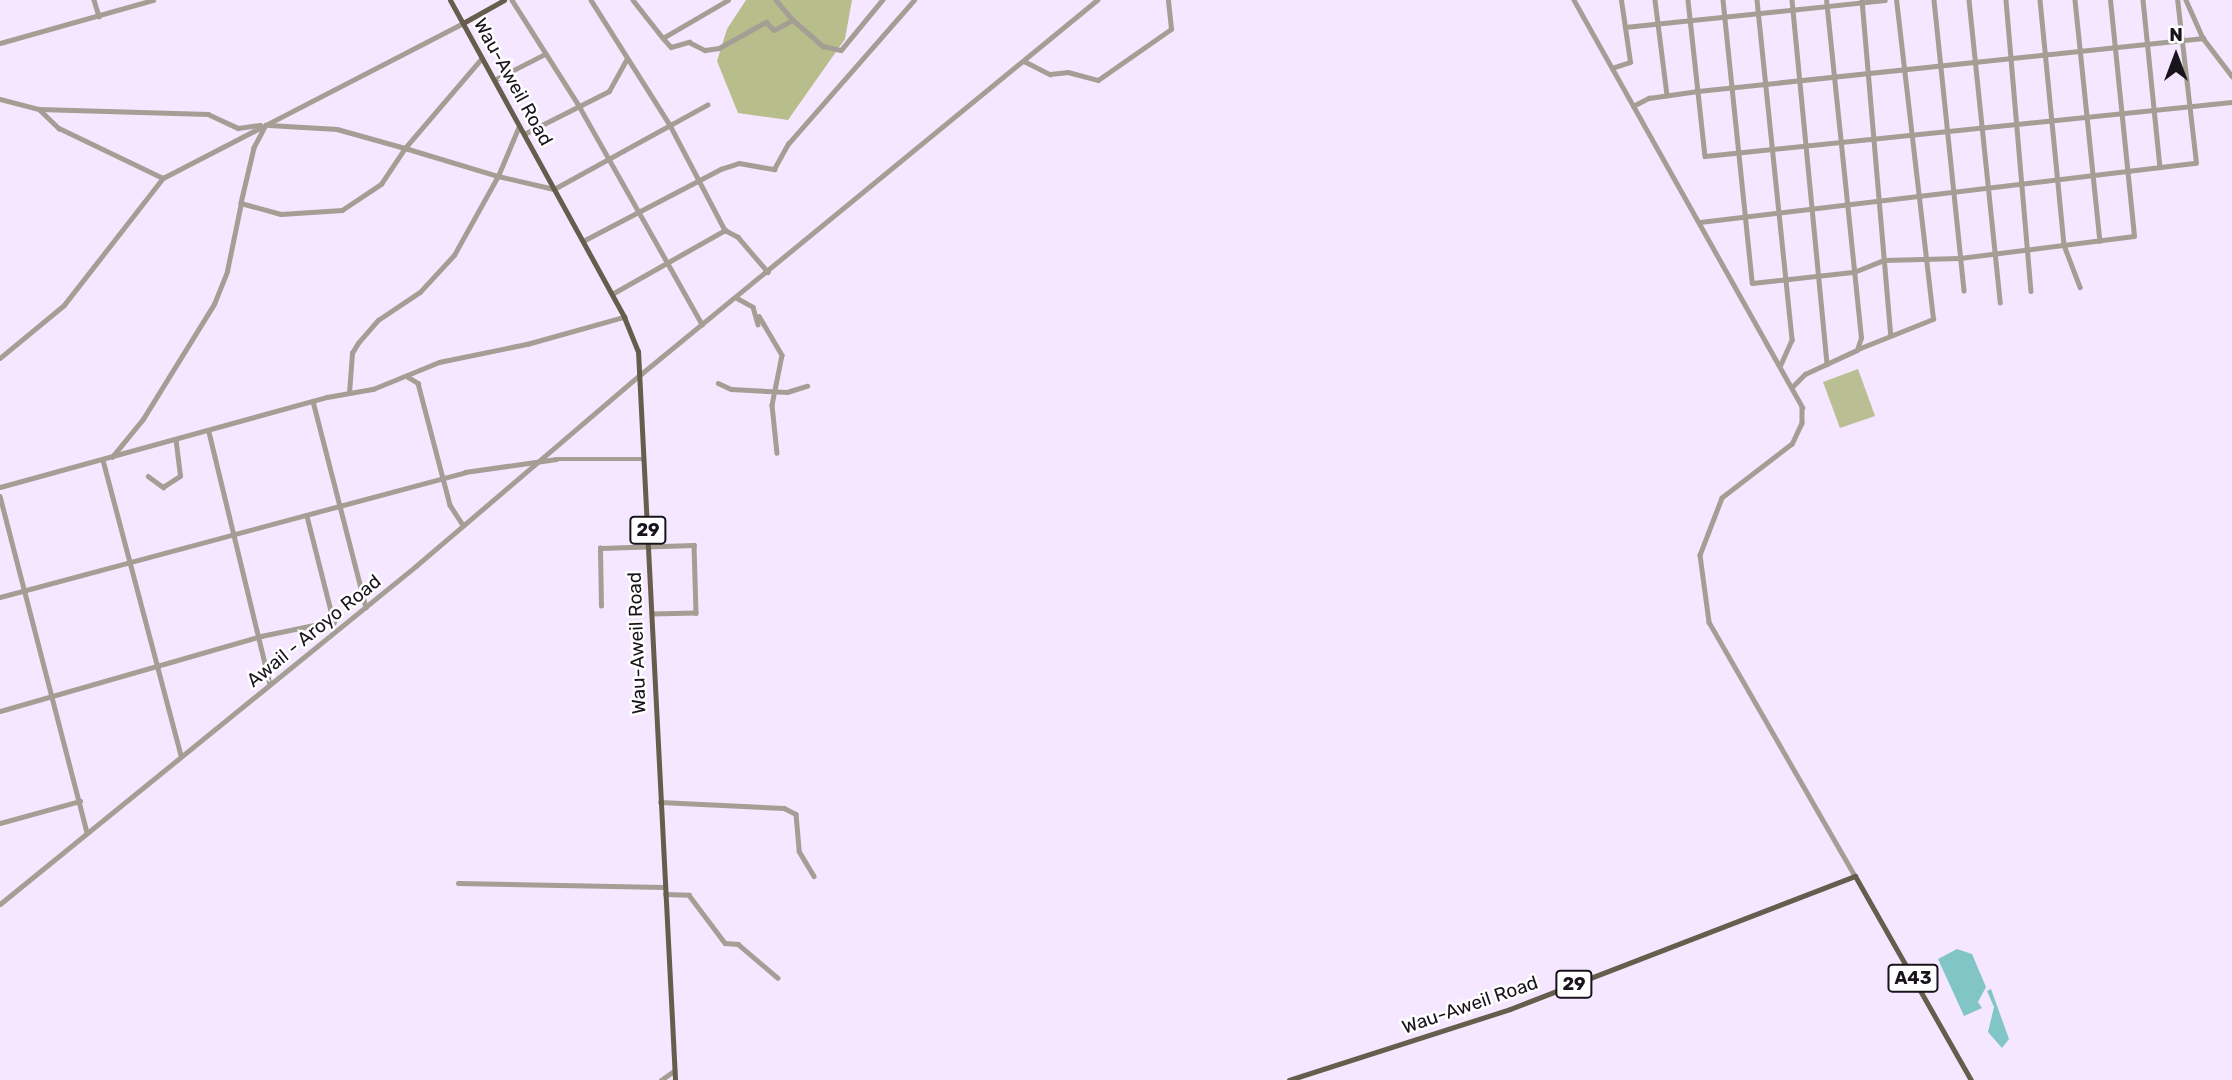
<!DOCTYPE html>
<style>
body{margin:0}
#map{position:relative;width:2232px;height:1080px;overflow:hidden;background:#f4e7ff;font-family:Rubik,sans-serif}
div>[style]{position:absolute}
.green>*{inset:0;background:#b9bf92}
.forest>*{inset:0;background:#b7bd8b}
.water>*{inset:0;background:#82c5c6}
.minor>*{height:4.5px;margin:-2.25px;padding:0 2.25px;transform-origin:2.25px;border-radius:2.25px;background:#a49e94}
.major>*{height:5px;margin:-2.5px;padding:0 2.5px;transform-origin:2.5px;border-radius:2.5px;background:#675d4c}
span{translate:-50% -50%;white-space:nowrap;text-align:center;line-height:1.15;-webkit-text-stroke:5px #fff;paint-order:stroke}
.shield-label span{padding:2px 5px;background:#fff;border:2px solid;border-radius:5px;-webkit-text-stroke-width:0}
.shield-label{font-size:18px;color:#19141c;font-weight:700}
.street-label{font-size:19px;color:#19141c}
.north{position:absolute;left:2141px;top:21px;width:70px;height:70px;-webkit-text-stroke:5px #fff;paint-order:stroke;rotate:0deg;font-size:19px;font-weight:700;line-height:28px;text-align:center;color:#19141c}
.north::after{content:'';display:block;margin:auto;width:24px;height:32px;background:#19141c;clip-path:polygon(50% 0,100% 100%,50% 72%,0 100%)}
</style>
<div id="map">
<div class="green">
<div style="clip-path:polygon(1858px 369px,1875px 416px,1840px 428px,1823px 382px)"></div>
</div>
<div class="forest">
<div style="clip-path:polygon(746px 0,852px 0,845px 39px,788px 120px,738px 113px,717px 61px,727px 29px)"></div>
</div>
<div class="water">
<div style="clip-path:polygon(1957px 949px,1972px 954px,1986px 987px,1978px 1002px,1982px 1008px,1964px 1016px,1938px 959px)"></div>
<div style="clip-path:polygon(1991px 989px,2009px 1039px,2002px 1048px,1988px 1032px,1994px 1007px,1987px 991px)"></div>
</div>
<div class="minor">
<div style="left:94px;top:0;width:17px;rotate:73deg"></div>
<div style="left:512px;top:0;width:123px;rotate:57.6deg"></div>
<div style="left:578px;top:104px;width:253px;rotate:60.6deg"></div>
<div style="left:591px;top:0;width:148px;rotate:57.7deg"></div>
<div style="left:670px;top:125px;width:119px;rotate:62.4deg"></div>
<div style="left:725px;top:230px;width:15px;rotate:28deg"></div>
<div style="left:738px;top:237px;width:46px;rotate:49.4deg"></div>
<div style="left:633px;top:0;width:48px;rotate:51.7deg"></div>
<div style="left:663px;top:38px;width:75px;rotate:-30.3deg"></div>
<div style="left:776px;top:0;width:26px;rotate:50deg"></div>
<div style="left:1574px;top:0;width:467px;rotate:60.7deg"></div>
<div style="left:1802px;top:407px;width:16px;rotate:90deg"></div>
<div style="left:1802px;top:423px;width:23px;rotate:115deg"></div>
<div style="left:1792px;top:444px;width:88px;rotate:142.4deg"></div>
<div style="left:1722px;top:498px;width:61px;rotate:111.1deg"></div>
<div style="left:1700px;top:555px;width:68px;rotate:82.3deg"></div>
<div style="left:1709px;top:622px;width:293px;rotate:60.1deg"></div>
<div style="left:1655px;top:0;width:96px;rotate:82.8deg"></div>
<div style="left:1688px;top:0;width:157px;rotate:83.8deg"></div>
<div style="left:1705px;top:156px;width:530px;rotate:-5.85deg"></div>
<div style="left:1723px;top:0;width:284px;rotate:84.1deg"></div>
<div style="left:1752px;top:283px;width:103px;rotate:-6.2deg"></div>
<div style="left:1854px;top:272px;width:32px;rotate:-22deg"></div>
<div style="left:1884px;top:260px;width:76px;rotate:-1.5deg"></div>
<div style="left:1960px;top:258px;width:175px;rotate:-7.2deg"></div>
<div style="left:2134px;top:236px;width:237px;rotate:-95.8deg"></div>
<div style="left:1757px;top:0;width:342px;rotate:84.1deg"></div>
<div style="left:1792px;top:340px;width:27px;rotate:114deg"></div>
<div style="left:1792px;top:0;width:366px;rotate:84.5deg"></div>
<div style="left:1862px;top:0;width:336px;rotate:85.1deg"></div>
<div style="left:1934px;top:0;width:292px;rotate:84.1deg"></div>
<div style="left:1969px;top:0;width:304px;rotate:84.1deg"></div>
<div style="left:2006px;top:0;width:292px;rotate:85.1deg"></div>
<div style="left:2040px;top:0;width:246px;rotate:84.4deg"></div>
<div style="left:2064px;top:245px;width:45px;rotate:69.1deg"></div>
<div style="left:2075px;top:0;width:242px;rotate:84.1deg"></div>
<div style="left:2143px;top:0;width:168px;rotate:84.2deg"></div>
<div style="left:2186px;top:0;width:42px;rotate:65.9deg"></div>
<div style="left:2203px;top:38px;width:48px;rotate:52.7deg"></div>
<div style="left:1625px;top:27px;width:261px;rotate:-5.9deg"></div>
<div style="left:663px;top:38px;width:12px;rotate:48deg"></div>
<div style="left:671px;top:47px;width:19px;rotate:-16deg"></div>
<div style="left:689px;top:42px;width:18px;rotate:27deg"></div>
<div style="left:705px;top:50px;width:14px;rotate:-8deg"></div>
<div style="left:719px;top:48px;width:54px;rotate:-29deg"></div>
<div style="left:766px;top:22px;width:11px;rotate:45deg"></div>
<div style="left:774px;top:30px;width:21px;rotate:-28deg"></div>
<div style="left:793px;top:20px;width:40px;rotate:41deg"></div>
<div style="left:823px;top:46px;width:18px;rotate:13deg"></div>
<div style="left:841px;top:50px;width:65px;rotate:-50.6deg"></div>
<div style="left:0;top:43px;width:159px;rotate:-15.7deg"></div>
<div style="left:1024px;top:61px;width:29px;rotate:27deg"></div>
<div style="left:1050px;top:74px;width:18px;rotate:-6deg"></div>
<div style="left:1068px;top:72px;width:31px;rotate:15deg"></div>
<div style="left:1098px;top:80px;width:89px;rotate:-34.9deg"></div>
<div style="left:1171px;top:29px;width:29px;rotate:-96deg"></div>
<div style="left:1612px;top:68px;width:19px;rotate:-18deg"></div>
<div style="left:1630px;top:62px;width:63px;rotate:-98.3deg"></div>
<div style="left:494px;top:80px;width:57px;rotate:-27deg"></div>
<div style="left:0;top:99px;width:40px;rotate:14.4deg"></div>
<div style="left:39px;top:109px;width:28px;rotate:44deg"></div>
<div style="left:59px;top:128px;width:115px;rotate:25.7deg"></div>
<div style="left:163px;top:178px;width:338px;rotate:-27.3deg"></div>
<div style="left:1633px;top:106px;width:18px;rotate:-27deg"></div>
<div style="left:1649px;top:98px;width:49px;rotate:-8.1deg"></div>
<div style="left:1698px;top:91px;width:508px;rotate:-5.99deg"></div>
<div style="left:39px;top:109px;width:169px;rotate:1.7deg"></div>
<div style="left:208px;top:114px;width:33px;rotate:25deg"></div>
<div style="left:238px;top:128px;width:22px;rotate:-8deg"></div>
<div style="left:266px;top:125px;width:26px;rotate:118deg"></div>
<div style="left:254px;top:148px;width:57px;rotate:103.3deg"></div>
<div style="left:241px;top:203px;width:41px;rotate:15.4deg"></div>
<div style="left:281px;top:214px;width:61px;rotate:-3.8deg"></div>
<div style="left:342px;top:210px;width:47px;rotate:-33.7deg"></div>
<div style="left:381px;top:184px;width:43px;rotate:-56.3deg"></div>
<div style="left:405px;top:148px;width:97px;rotate:16.8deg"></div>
<div style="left:498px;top:176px;width:54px;rotate:-67.2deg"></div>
<div style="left:269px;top:125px;width:68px;rotate:3.4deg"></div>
<div style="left:337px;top:129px;width:71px;rotate:15.6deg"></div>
<div style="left:405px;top:148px;width:118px;rotate:-49.5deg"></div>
<div style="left:524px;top:134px;width:95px;rotate:-26.8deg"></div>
<div style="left:609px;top:91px;width:35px;rotate:-61deg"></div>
<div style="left:1700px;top:222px;width:499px;rotate:-6.8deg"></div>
<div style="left:2196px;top:163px;width:164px;rotate:-96.6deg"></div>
<div style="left:583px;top:241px;width:156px;rotate:-27.6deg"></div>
<div style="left:721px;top:169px;width:19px;rotate:-18deg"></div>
<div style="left:739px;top:163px;width:36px;rotate:10deg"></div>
<div style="left:774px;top:169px;width:29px;rotate:-61deg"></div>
<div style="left:788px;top:144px;width:191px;rotate:-48.8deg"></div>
<div style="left:612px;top:294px;width:130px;rotate:-29.5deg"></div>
<div style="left:737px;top:298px;width:18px;rotate:29deg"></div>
<div style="left:753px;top:307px;width:18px;rotate:74deg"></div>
<div style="left:759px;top:316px;width:45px;rotate:59.5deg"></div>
<div style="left:782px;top:355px;width:51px;rotate:101.3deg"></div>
<div style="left:772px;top:405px;width:48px;rotate:84.1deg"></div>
<div style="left:1858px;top:349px;width:81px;rotate:-21.8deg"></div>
<div style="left:1933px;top:319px;width:321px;rotate:-96.6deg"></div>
<div style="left:0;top:358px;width:83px;rotate:-39.6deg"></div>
<div style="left:64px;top:305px;width:161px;rotate:-52.1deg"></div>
<div style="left:408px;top:377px;width:12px;rotate:31deg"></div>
<div style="left:418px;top:383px;width:126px;rotate:75.3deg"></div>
<div style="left:450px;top:505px;width:24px;rotate:57deg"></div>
<div style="left:718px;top:383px;width:14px;rotate:25deg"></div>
<div style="left:731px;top:389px;width:56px;rotate:3.1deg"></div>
<div style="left:787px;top:392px;width:21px;rotate:-17deg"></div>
<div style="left:1793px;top:386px;width:17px;rotate:-45deg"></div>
<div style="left:1805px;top:374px;width:57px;rotate:-24.8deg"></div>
<div style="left:1857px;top:350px;width:13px;rotate:-72deg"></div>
<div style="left:1861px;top:338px;width:340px;rotate:-95.9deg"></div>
<div style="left:349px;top:393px;width:40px;rotate:-85.7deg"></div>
<div style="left:352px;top:353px;width:12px;rotate:-59deg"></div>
<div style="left:358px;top:343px;width:30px;rotate:-49deg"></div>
<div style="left:378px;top:320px;width:50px;rotate:-33.7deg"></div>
<div style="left:420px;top:292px;width:50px;rotate:-47.4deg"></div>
<div style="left:454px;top:255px;width:90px;rotate:-60.9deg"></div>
<div style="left:498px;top:176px;width:57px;rotate:13.1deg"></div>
<div style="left:554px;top:189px;width:175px;rotate:-28.8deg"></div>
<div style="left:313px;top:401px;width:213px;rotate:75.6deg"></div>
<div style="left:209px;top:432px;width:259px;rotate:76.4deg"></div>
<div style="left:112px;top:457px;width:49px;rotate:-50.8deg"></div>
<div style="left:143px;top:419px;width:135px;rotate:-58.3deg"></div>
<div style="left:214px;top:304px;width:35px;rotate:-68deg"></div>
<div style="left:227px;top:271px;width:69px;rotate:-78.4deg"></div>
<div style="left:103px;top:460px;width:305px;rotate:75.2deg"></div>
<div style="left:148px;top:476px;width:19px;rotate:36deg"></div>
<div style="left:163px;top:487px;width:20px;rotate:-33deg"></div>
<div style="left:180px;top:476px;width:35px;rotate:-97deg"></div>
<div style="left:0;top:487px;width:339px;rotate:-15.4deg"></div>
<div style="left:327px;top:397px;width:47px;rotate:-9.9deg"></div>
<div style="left:373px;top:389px;width:71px;rotate:-22.2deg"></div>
<div style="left:439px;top:362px;width:90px;rotate:-11.6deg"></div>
<div style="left:527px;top:344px;width:101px;rotate:-15.6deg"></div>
<div style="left:0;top:496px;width:347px;rotate:75.5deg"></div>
<div style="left:307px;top:516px;width:110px;rotate:75.8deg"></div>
<div style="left:0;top:597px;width:482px;rotate:-15deg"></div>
<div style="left:465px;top:472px;width:92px;rotate:-8.1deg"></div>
<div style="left:556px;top:459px;width:88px"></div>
<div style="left:601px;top:606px;width:58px;rotate:-91deg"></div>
<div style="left:600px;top:548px;width:94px;rotate:-1.8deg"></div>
<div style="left:694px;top:545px;width:68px;rotate:88.3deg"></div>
<div style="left:696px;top:613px;width:44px;rotate:178.7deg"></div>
<div style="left:0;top:711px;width:272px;rotate:-16deg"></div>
<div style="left:261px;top:636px;width:75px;rotate:-11.6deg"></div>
<div style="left:660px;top:802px;width:124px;rotate:2.8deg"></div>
<div style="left:784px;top:808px;width:13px;rotate:27deg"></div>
<div style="left:796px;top:814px;width:37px;rotate:85deg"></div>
<div style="left:799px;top:851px;width:29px;rotate:59deg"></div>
<div style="left:0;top:823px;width:83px;rotate:-15.4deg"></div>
<div style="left:458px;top:883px;width:206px;rotate:1.1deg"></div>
<div style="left:665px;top:894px;width:24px;rotate:2deg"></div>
<div style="left:689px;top:895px;width:60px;rotate:53.1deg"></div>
<div style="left:725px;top:943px;width:13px;rotate:4deg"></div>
<div style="left:738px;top:944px;width:52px;rotate:40.4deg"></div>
<div style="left:0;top:904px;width:536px;rotate:-39.09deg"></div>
<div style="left:416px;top:566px;width:296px;rotate:-40.5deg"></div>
<div style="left:641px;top:374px;width:590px;rotate:-39.36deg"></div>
<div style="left:661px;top:1080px;width:16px;rotate:-35deg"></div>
</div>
<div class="major">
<div style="left:450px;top:0;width:362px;rotate:61.2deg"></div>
<div style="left:624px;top:317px;width:37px;rotate:68deg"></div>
<div style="left:638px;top:351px;width:730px;rotate:87.09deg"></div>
<div style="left:463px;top:23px;width:47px;rotate:-29.3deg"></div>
<div style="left:1289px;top:1080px;width:232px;rotate:-17.8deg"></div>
<div style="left:1510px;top:1009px;width:370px;rotate:-21.1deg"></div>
<div style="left:1855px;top:876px;width:235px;rotate:60.4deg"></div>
</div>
<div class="shield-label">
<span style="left:648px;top:530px">29</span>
<span style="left:1913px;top:978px">A43</span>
<span style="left:1574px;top:984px">29</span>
</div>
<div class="street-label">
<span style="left:513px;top:82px;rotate:61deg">Wau-Aweil Road</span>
<span style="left:314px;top:631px;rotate:-39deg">Awail - Aroyo Road</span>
<span style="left:637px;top:643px;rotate:-92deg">Wau-Aweil Road</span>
<span style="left:1470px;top:1005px;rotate:-19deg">Wau-Aweil Road</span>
</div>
<div class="north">N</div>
</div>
